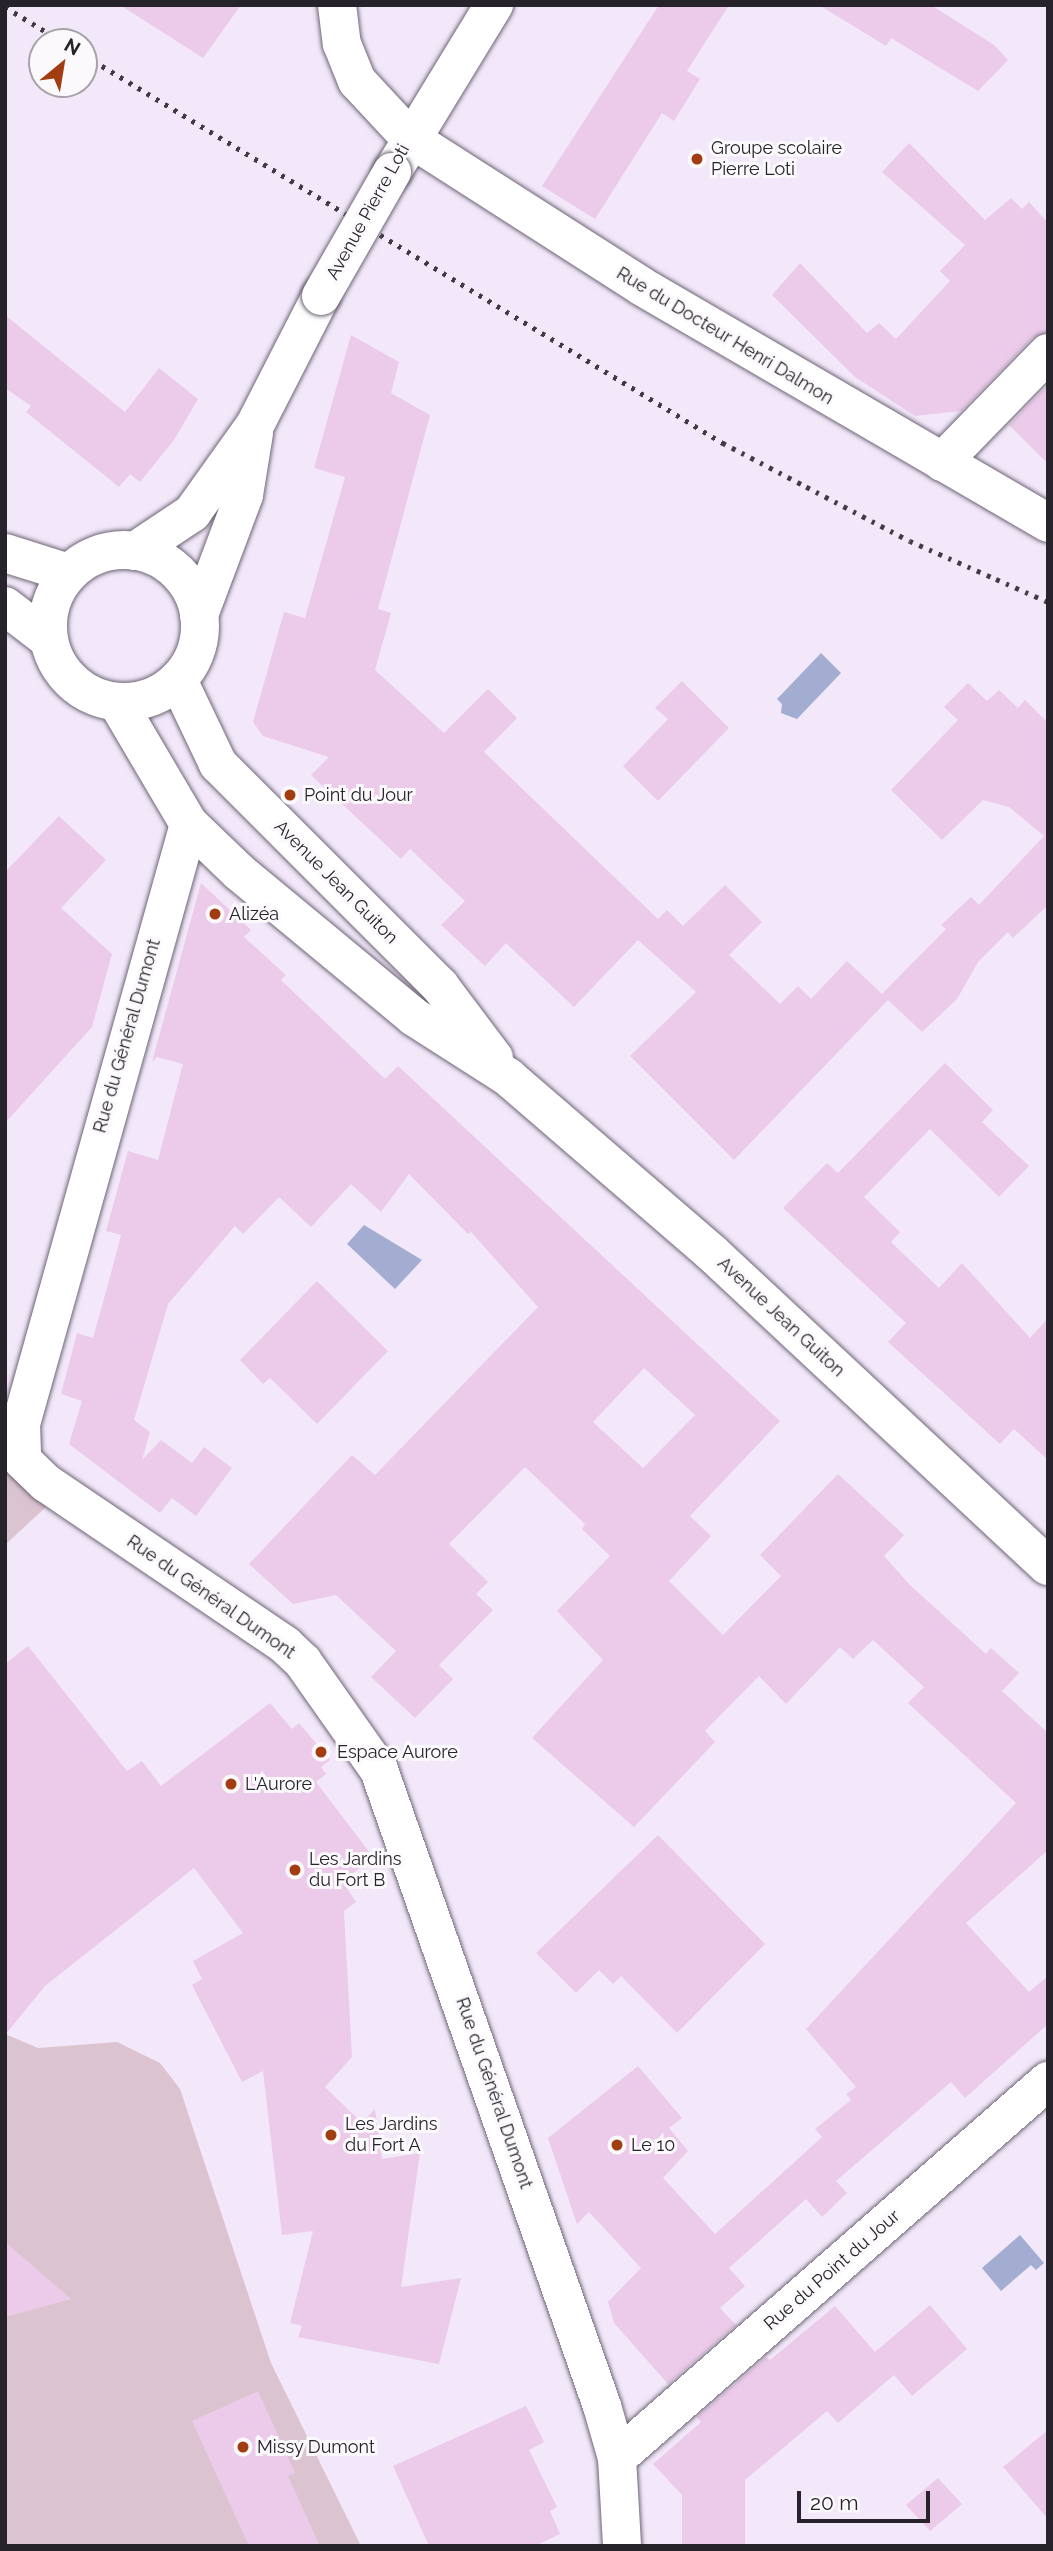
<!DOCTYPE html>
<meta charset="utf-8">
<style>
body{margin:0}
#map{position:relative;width:1053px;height:2551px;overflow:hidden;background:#f2e8fa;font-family:Raleway,sans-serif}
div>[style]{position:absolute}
.green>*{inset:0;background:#dcc3d0}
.water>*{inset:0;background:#a3add1}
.building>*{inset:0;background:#ebcbe9}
.roads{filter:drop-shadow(0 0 2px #6e6575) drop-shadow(0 0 2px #6e6575)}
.street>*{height:38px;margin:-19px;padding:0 19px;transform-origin:19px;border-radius:19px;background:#fff}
.secondary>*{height:38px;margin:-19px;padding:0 19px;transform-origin:19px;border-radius:19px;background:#fff}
.secondary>.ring{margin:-19px;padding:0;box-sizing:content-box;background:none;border:38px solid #fff;border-radius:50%}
.rail>*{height:5px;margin-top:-2.5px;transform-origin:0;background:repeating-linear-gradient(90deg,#3f3b43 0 3.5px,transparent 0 10.5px)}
.bridges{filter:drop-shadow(0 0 2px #6e6575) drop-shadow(0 0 2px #6e6575)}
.secondary-bridge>*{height:38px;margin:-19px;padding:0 19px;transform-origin:19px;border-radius:19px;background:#fff}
.dots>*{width:19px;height:19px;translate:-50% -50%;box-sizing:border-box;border:4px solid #fbf9fc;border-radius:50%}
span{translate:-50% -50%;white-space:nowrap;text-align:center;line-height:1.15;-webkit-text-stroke:6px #fbf9fc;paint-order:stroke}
.poi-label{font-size:18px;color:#27232a}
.left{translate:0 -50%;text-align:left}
.street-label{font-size:18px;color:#27232a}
.frame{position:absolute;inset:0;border:7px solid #27232a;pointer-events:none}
.north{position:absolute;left:28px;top:28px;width:70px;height:70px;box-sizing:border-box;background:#fbf9fc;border:2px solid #a6a3a8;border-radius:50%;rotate:30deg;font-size:19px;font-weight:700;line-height:28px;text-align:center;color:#27232a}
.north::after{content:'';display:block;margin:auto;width:24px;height:32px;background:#a23d11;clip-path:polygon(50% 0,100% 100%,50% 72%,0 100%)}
.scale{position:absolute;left:797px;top:2491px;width:133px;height:32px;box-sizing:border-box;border:4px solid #27232a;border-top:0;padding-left:9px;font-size:21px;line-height:24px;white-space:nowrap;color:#27232a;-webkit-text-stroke:5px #fbf9fc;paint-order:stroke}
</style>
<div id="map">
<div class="green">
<div style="clip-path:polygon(5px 1457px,61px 1493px,5px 1545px)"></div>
<div style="clip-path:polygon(5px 2034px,38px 2048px,117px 2042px,160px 2063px,180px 2089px,271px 2363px,361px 2546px,5px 2546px)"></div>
</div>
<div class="water">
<div style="clip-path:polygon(821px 653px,841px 673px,797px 719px,781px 713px,782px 704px,777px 699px)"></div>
<div style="clip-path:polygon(364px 1225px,422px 1260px,395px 1289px,347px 1244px)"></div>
<div style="clip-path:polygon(1020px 2235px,1044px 2263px,1036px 2270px,1031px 2265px,1001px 2291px,982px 2268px)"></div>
</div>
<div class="building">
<div style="clip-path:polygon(120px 5px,241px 5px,203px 58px)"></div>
<div style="clip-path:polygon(659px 5px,729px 5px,687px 71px,700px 79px,674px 121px,662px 113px,595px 219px,542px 186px)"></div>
<div style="clip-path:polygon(819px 5px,931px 5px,994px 45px,1008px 60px,978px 91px,891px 38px,886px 46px)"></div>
<div style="clip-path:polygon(909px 143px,985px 220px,1011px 198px,1022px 209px,1029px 202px,1048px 223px,1048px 332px,1032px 338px,961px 411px,915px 416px,855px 377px,772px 295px,800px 263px,867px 333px,879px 323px,896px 339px,950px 281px,940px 271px,965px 245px,882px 172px)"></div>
<div style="clip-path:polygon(5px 315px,125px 412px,159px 368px,198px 399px,174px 440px,140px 482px,130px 474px,119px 487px,26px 412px,31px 406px,5px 388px)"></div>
<div style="clip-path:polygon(351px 335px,399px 362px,391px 393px,430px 415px,378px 609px,391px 613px,375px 670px,444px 733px,488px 689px,517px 718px,484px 752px,658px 919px,667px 910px,683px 926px,725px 885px,762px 922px,729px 955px,780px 1004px,798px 986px,811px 999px,847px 961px,882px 994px,946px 929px,941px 925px,971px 897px,979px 905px,1044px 836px,1009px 807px,983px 800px,942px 840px,891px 790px,958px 720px,944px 707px,968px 683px,987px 701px,999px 690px,1018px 708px,1025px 700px,1048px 723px,1048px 905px,1013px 938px,1008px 932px,978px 962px,957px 999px,922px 1032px,888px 1000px,734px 1160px,630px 1056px,696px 992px,638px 940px,574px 1007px,506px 943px,485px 966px,441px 925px,465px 901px,410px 849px,401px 859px,311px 775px,329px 757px,263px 736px,253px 722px,284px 612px,305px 618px,345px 477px,314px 468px)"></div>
<div style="clip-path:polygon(1048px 385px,1048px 464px,1009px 425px)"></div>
<div style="clip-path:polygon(682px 681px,729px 728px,658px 801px,623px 766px,668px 719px,655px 708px)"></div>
<div style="clip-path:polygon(59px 816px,106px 860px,61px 908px,112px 954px,92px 1027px,5px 1123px,5px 872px)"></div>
<div style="clip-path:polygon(evenodd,201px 883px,251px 930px,244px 937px,286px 975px,281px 980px,385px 1079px,398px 1066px,780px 1421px,690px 1516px,711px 1536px,669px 1581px,723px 1635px,781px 1576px,760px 1555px,838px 1474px,904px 1535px,884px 1556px,910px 1585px,986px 1654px,991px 1648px,1019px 1673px,1002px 1691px,1048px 1733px,1048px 1850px,966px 1923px,1029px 1992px,1048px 1976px,1048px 2024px,965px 2098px,951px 2082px,836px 2181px,847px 2193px,822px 2217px,806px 2199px,729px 2268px,745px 2286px,720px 2308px,736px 2325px,668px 2384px,614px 2323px,608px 2302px,641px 2268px,589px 2212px,577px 2224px,548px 2138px,638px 2066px,682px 2118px,669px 2128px,688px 2151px,663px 2178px,715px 2234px,822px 2137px,815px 2129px,851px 2100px,846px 2094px,856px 2087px,806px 2029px,1016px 1803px,908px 1703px,924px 1687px,873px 1640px,853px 1659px,840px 1647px,786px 1704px,759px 1676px,705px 1731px,715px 1742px,634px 1827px,532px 1738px,603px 1660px,557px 1611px,610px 1556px,582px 1529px,585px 1524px,525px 1467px,449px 1544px,488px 1582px,476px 1594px,493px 1610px,439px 1665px,453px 1679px,415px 1718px,371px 1677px,396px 1651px,336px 1595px,293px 1604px,249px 1564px,352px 1455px,375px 1475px,538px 1307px,471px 1232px,468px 1234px,409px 1174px,381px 1212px,351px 1184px,311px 1227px,279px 1197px,243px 1234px,235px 1226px,168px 1304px,134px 1420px,150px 1432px,142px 1460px,161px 1440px,192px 1463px,204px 1447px,232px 1468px,196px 1516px,172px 1498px,160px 1513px,69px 1444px,82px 1401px,61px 1394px,77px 1333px,93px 1338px,110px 1277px,121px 1235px,106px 1231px,128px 1151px,158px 1160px,183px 1064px,157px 1057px,152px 1062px,201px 883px,644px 1368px,695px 1415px,643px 1468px,593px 1422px,644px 1368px)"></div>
<div style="clip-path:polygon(945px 1063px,993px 1110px,982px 1122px,1029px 1166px,999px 1197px,930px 1129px,864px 1197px,900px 1232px,891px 1242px,939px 1288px,962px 1263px,1030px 1338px,1048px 1318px,1048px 1460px,1014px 1429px,1000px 1444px,888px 1342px,906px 1323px,783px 1208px,827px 1163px,838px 1173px)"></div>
<div style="clip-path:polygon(317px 1281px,388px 1351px,317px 1424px,270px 1378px,263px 1384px,240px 1360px)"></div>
<div style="clip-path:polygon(28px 1646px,127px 1771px,142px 1761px,161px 1786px,270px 1703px,292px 1729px,299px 1723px,330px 1760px,321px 1767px,326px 1774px,316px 1782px,374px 1858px,342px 1881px,356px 1902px,344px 1911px,352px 2057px,325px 2087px,362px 2123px,375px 2109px,382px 2159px,420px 2153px,401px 2287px,461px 2278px,439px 2364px,298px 2337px,302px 2326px,290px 2323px,313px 2231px,282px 2235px,263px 2071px,242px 2082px,192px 1985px,202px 1979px,193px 1961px,243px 1933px,194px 1868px,45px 1986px,5px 2035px,5px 1664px)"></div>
<div style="clip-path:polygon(658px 1835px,765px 1944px,677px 2033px,621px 1976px,613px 1984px,599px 1970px,576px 1993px,536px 1953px)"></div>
<div style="clip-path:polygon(5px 2242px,71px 2299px,5px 2317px)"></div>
<div style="clip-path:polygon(930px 2305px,967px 2349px,912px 2396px,894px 2375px,838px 2423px,827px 2411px,745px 2480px,745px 2546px,682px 2546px,682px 2495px,653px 2464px,701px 2422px,697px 2417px,766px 2357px,770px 2360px,835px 2306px,875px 2352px)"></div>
<div style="clip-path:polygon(258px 2391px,295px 2473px,288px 2476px,320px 2546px,249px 2546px,192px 2421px)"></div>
<div style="clip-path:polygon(526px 2406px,544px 2442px,529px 2450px,557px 2507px,550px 2511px,560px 2534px,535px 2546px,429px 2546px,393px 2466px)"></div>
<div style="clip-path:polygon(1048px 2430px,1048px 2519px,1003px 2467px)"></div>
<div style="clip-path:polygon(938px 2478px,962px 2504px,930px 2531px,906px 2505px)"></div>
</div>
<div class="roads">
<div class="street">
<div style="left:337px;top:5px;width:39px;rotate:83deg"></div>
<div style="left:342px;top:44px;width:40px;rotate:68deg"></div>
<div style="left:357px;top:81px;width:78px;rotate:47.1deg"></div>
<div style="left:410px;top:138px;width:274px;rotate:32.6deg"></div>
<div style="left:641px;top:286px;width:471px;rotate:30.2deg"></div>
<div style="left:942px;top:462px;width:152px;rotate:-45.8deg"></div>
<div style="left:189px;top:824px;width:623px;rotate:105.64deg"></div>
<div style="left:21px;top:1424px;width:36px;rotate:88deg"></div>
<div style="left:22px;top:1460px;width:33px;rotate:44deg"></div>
<div style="left:46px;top:1483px;width:289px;rotate:34.1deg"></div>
<div style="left:285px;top:1645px;width:25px;rotate:43deg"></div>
<div style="left:303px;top:1662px;width:132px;rotate:54.9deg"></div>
<div style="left:379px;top:1770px;width:674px;rotate:70.68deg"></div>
<div style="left:602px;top:2406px;width:54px;rotate:73.9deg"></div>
<div style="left:617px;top:2458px;width:88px;rotate:86.7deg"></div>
<div style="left:617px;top:2458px;width:573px;rotate:-41.18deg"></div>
</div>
<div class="secondary">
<div style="left:392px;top:172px;width:196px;rotate:-58.6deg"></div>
<div class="ring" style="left:48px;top:550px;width:114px;height:114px"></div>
<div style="left:135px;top:551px;width:69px;rotate:-33.7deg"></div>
<div style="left:192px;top:513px;width:108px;rotate:-54.4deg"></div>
<div style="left:255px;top:425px;width:145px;rotate:-62.9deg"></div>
<div style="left:5px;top:553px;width:67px;rotate:17.4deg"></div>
<div style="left:5px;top:606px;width:54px;rotate:37.5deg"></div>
<div style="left:199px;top:615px;width:128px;rotate:-69.4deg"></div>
<div style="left:244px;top:495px;width:63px;rotate:-80.8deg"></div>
<div style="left:178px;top:680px;width:93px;rotate:64.5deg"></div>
<div style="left:218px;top:764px;width:314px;rotate:45deg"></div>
<div style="left:440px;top:986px;width:90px;rotate:53.1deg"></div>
<div style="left:117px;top:702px;width:142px;rotate:59.5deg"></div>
<div style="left:189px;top:824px;width:69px;rotate:43.8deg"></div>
<div style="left:239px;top:872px;width:227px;rotate:39.6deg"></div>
<div style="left:414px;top:1017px;width:112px;rotate:32.6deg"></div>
<div style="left:508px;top:1077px;width:269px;rotate:40.8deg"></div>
<div style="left:712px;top:1253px;width:459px;rotate:43deg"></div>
</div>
</div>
<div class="rail">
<div style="left:5px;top:7px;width:68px;rotate:31.1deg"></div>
<div style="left:84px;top:55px;width:748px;rotate:31.27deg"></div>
<div style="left:723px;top:443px;width:211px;rotate:27.7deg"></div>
<div style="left:910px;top:541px;width:151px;rotate:23.8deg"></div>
</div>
<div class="bridges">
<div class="secondary-bridge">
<div style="left:321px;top:296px;width:143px;rotate:-60.2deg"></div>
</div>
</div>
<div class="dots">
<div style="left:697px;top:159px;background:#a23d11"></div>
<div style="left:290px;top:795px;background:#a23d11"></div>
<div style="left:215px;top:914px;background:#a23d11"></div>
<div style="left:321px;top:1752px;background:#a23d11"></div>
<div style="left:231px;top:1784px;background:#a23d11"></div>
<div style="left:295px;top:1870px;background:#a23d11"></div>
<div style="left:331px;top:2135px;background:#a23d11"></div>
<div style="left:617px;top:2145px;background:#a23d11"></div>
<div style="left:243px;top:2447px;background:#a23d11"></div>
</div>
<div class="poi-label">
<span class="left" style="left:711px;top:159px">Groupe scolaire<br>Pierre Loti</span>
<span class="left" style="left:304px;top:795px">Point du Jour</span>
<span class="left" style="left:229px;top:914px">Alizéa</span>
<span class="left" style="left:337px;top:1752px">Espace Aurore</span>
<span class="left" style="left:245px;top:1784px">L'Aurore</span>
<span class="left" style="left:309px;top:1870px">Les Jardins<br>du Fort B</span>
<span class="left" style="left:345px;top:2135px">Les Jardins<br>du Fort A</span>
<span class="left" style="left:631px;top:2145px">Le 10</span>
<span class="left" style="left:257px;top:2447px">Missy Dumont</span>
</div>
<div class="street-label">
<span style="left:368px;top:212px;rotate:-61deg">Avenue Pierre Loti</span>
<span style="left:725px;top:336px;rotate:31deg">Rue du Docteur Henri Dalmon</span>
<span style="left:336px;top:882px;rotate:45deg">Avenue Jean Guiton</span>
<span style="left:127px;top:1036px;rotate:-74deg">Rue du Général Dumont</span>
<span style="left:781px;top:1317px;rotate:43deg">Avenue Jean Guiton</span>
<span style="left:211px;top:1597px;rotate:35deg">Rue du Général Dumont</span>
<span style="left:494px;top:2093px;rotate:71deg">Rue du Général Dumont</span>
<span style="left:832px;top:2270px;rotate:-41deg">Rue du Point du Jour</span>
</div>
<div class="frame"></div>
<div class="north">N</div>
<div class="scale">20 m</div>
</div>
